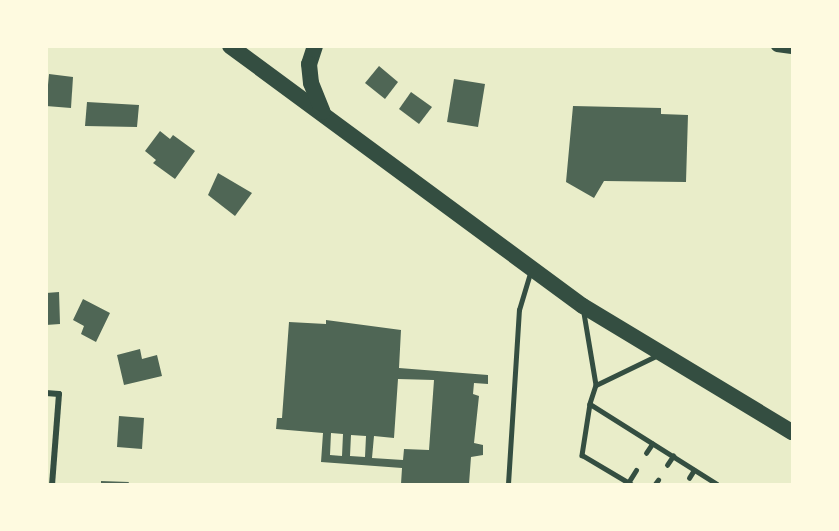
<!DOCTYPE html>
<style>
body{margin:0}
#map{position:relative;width:839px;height:531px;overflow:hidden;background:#e9edc9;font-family:"Work Sans",sans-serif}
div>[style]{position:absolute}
.building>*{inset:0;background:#4f6655}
.service>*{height:4.5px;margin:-2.25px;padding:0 2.25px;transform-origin:2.25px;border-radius:2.25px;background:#344e41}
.minor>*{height:6px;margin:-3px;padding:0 3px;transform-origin:3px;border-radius:3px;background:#344e41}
.secondary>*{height:12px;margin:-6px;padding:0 6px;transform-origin:6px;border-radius:6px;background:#344e41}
.trunk>*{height:16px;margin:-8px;padding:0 8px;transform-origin:8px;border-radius:8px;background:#344e41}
span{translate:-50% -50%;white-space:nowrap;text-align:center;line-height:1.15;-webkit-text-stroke:4.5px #fefae0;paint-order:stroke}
.frame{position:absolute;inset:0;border:48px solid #fefae0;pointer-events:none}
</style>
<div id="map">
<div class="building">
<div style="clip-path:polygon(379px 66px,398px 82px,385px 99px,365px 83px)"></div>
<div style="clip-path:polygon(49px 74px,73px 77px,71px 108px,46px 106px)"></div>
<div style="clip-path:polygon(454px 79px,485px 84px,478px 127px,447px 122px)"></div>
<div style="clip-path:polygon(411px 92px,432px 107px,419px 124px,399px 109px)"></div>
<div style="clip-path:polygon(87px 102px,139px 105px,137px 127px,85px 126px)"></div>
<div style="clip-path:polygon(573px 106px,661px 108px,661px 114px,688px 115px,686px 182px,604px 181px,594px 198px,566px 182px)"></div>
<div style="clip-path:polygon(160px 131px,170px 139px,173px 135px,195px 151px,175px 179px,153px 163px,156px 160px,145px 151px)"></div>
<div style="clip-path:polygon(218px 173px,252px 193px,235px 216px,208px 195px)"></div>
<div style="clip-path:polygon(59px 292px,60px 324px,46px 325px,46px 293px)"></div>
<div style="clip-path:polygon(83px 299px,110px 313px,96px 342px,81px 334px,84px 326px,73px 320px)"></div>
<div style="clip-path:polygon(evenodd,326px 320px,401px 330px,399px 368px,488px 375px,488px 384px,474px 383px,473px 394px,479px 396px,474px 443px,483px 445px,483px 455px,471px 457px,469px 484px,401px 484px,402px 468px,321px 462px,323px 433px,276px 429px,277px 418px,282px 418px,289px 322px,326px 324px,326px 320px,398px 379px,434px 380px,429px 450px,404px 449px,403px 460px,372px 458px,374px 436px,394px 438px,398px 379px,326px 320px,331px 433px,343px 434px,342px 456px,330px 455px,331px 433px,326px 320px,351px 435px,366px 436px,365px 457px,350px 456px,351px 435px)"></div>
<div style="clip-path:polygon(140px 349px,142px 359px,157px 355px,162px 376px,124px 385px,117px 355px)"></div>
<div style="clip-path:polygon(119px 416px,144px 418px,142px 449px,117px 447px)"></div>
<div style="clip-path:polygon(101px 481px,129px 482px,128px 484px,101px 484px)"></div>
</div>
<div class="service">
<div style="left:584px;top:313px;width:73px;rotate:80.5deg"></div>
<div style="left:596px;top:385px;width:20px;rotate:108deg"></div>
<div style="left:590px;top:404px;width:150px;rotate:32.2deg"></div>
<div style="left:596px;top:385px;width:69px;rotate:-25.8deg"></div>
<div style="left:590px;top:404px;width:52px;rotate:98.9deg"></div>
<div style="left:582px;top:455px;width:57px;rotate:30.6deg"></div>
<div style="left:646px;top:453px;width:11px;rotate:-56deg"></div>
<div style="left:667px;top:465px;width:11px;rotate:-56deg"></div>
<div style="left:689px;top:478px;width:9px;rotate:-58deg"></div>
<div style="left:628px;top:483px;width:15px;rotate:-58deg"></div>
<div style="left:508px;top:484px;width:174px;rotate:-86.4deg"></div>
<div style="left:519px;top:310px;width:42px;rotate:-73.3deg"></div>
<div style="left:655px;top:484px;width:5px;rotate:-53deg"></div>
</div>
<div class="minor">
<div style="left:46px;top:393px;width:13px;rotate:4deg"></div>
<div style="left:59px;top:394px;width:90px;rotate:94.4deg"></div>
</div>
<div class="secondary">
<div style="left:777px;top:46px;width:15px;rotate:8deg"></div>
</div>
<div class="trunk">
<div style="left:230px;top:46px;width:438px;rotate:36.4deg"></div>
<div style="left:583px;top:306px;width:244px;rotate:31.1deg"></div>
<div style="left:315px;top:46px;width:19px;rotate:108deg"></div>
<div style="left:309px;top:64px;width:19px;rotate:84deg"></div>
<div style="left:311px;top:83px;width:31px;rotate:68deg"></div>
</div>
<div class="frame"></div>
</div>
